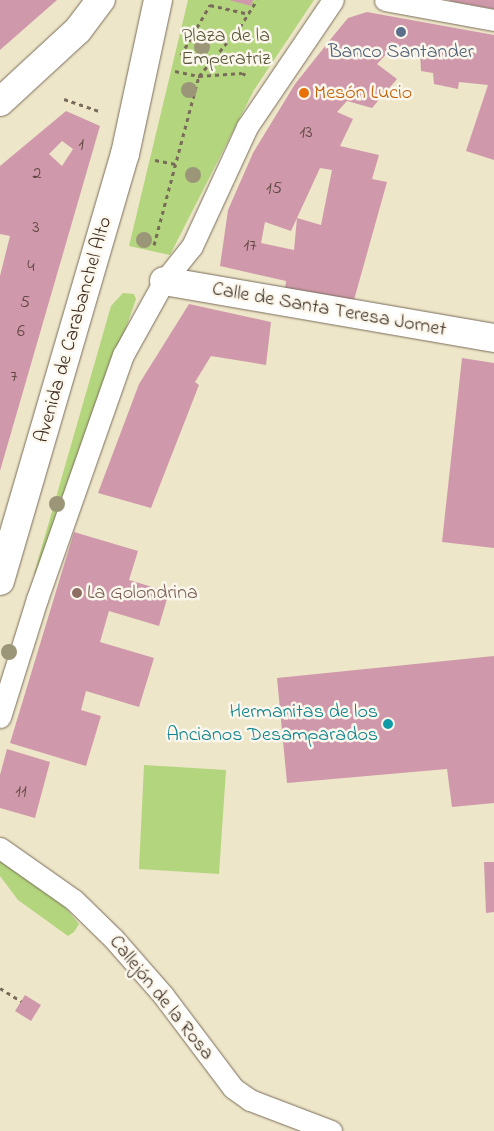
<!DOCTYPE html>
<meta charset="utf-8">
<style>
body{margin:0}
#map{position:relative;width:494px;height:1131px;overflow:hidden;background:#eee6c9;font-family:"Indie Flower",sans-serif}
div>[style]{position:absolute}
.green>*{inset:0;background:#b3d57d}
.building>*{inset:0;background:#cf99ab}
.path>*{height:3px;margin-top:-1.5px;transform-origin:0;background:repeating-linear-gradient(90deg,#7a6c5a 0 4px,transparent 0 8px)}
.roads{filter:drop-shadow(0 0 1px #7a6c5a) drop-shadow(0 0 1px #7a6c5a)}
.pedestrian>*{height:21px;margin:-10.5px;padding:0 10.5px;transform-origin:10.5px;border-radius:10.5px;background:#fff}
.minor>*{height:28px;margin:-14px;padding:0 14px;transform-origin:14px;border-radius:14px;background:#fff}
.secondary>*{height:28px;margin:-14px;padding:0 14px;transform-origin:14px;border-radius:14px;background:#fff}
.primary>*{height:28px;margin:-14px;padding:0 14px;transform-origin:14px;border-radius:14px;background:#fff}
.trees>*{width:16px;height:16px;margin:-8px;border-radius:50%;background:#9c9678}
.dots>*{width:14px;height:14px;translate:-50% -50%;box-sizing:border-box;border:2px solid #fbf7ec;border-radius:50%}
span{translate:-50% -50%;white-space:nowrap;text-align:center;line-height:1.15;-webkit-text-stroke:5px #fbf7ec;paint-order:stroke}
.number-label{font-size:18px;color:#604641}
.number-label span{-webkit-text-stroke-width:0}
.park-label{font-size:20px;color:#595536}
.service-label{font-size:20px;color:#4e5e75}
.food-label{font-size:20px;color:#c56008}
.left{translate:0 -50%;text-align:left}
.street-label{font-size:20px;color:#3b2a1e}
.education-label{font-size:20px;color:#785e54}
.culture-label{font-size:20px;color:#0d838f}
.right{translate:-100% -50%;text-align:right}
</style>
<div id="map">
<div class="green">
<div style="clip-path:polygon(188px 0,314px 0,254px 90px,170px 255px,129px 246px)"></div>
<div style="clip-path:polygon(123px 293px,134px 294px,136px 299px,41px 573px,34px 574px,111px 306px)"></div>
<div style="clip-path:polygon(144px 765px,226px 770px,219px 874px,139px 869px)"></div>
<div style="clip-path:polygon(0 857px,42px 880px,79px 924px,74px 932px,68px 936px,18px 900px,0 876px)"></div>
</div>
<div class="building">
<div style="clip-path:polygon(0 0,57px 0,0 50px)"></div>
<div style="clip-path:polygon(229px 0,253px 0,251px 6px)"></div>
<div style="clip-path:polygon(494px 0,494px 9px,450px 1px,450px 0)"></div>
<div style="clip-path:polygon(evenodd,367px 12px,494px 35px,494px 160px,466px 151px,488px 85px,459px 82px,458px 89px,434px 84px,433px 73px,421px 71px,420px 51px,394px 46px,377px 64px,397px 79px,372px 108px,347px 101px,337px 112px,353px 119px,340px 146px,379px 155px,372px 179px,387px 182px,354px 300px,285px 288px,286px 281px,220px 266px,228px 210px,253px 153px,295px 84px,334px 35px,348px 18px,367px 12px,320px 168px,332px 170px,321px 225px,297px 218px,320px 168px,367px 12px,297px 218px,294px 250px,261px 243px,265px 222px,291px 231px,297px 218px)"></div>
<div style="clip-path:polygon(evenodd,66px 111px,100px 126px,0 471px,0 276px,10px 236px,0 234px,0 166px,66px 111px,62px 141px,73px 149px,62px 166px,49px 154px,62px 141px)"></div>
<div style="clip-path:polygon(189px 304px,271px 322px,266px 365px,211px 356px,195px 382px,199px 385px,151px 508px,98px 493px,139px 384px)"></div>
<div style="clip-path:polygon(462px 358px,494px 363px,494px 548px,442px 542px)"></div>
<div style="clip-path:polygon(74px 532px,138px 551px,129px 580px,169px 592px,159px 626px,109px 611px,100px 642px,154px 658px,139px 707px,86px 691px,81px 710px,101px 716px,86px 766px,10px 743px)"></div>
<div style="clip-path:polygon(494px 656px,494px 803px,452px 807px,447px 769px,287px 783px,277px 678px)"></div>
<div style="clip-path:polygon(7px 749px,50px 762px,35px 818px,0 808px,0 775px)"></div>
<div style="clip-path:polygon(484px 862px,494px 862px,494px 912px,486px 913px)"></div>
<div style="clip-path:polygon(25px 995px,41px 1005px,31px 1021px,15px 1011px)"></div>
</div>
<div class="path">
<div style="left:181px;top:55px;width:58px;rotate:-59.9deg"></div>
<div style="left:210px;top:5px;width:39px;rotate:13deg"></div>
<div style="left:175px;top:71px;width:25px;rotate:12deg"></div>
<div style="left:199px;top:76px;width:43px;rotate:-4deg"></div>
<div style="left:242px;top:73px;width:7px;rotate:27deg"></div>
<div style="left:64px;top:99px;width:39px;rotate:19deg"></div>
<div style="left:155px;top:160px;width:21px;rotate:11deg"></div>
<div style="left:154px;top:245px;width:175px;rotate:-75.1deg"></div>
<div style="left:199px;top:76px;width:64px;rotate:-50.1deg"></div>
<div style="left:240px;top:27px;width:32px;rotate:-58deg"></div>
<div style="left:0;top:988px;width:25px;rotate:32deg"></div>
</div>
<div class="roads">
<div class="pedestrian">
<div style="left:385px;top:0;width:111px;rotate:10.4deg"></div>
<div style="left:0;top:717px;width:124px;rotate:-72.6deg"></div>
<div style="left:37px;top:599px;width:259px;rotate:-70.6deg"></div>
<div style="left:123px;top:355px;width:85px;rotate:-61deg"></div>
<div style="left:164px;top:281px;width:45px;rotate:-51.3deg"></div>
<div style="left:192px;top:246px;width:131px;rotate:-65.2deg"></div>
<div style="left:247px;top:127px;width:153px;rotate:-55.9deg"></div>
<div style="left:0;top:848px;width:90px;rotate:35.1deg"></div>
<div style="left:74px;top:900px;width:54px;rotate:44.3deg"></div>
<div style="left:113px;top:938px;width:76px;rotate:48.7deg"></div>
<div style="left:163px;top:995px;width:116px;rotate:53deg"></div>
<div style="left:233px;top:1088px;width:21px;rotate:35deg"></div>
<div style="left:250px;top:1100px;width:87px;rotate:20.9deg"></div>
</div>
<div class="minor">
<div style="left:164px;top:281px;width:335px;rotate:9.8deg"></div>
</div>
<div class="secondary">
<div style="left:0;top:102px;width:106px;rotate:-42.7deg"></div>
<div style="left:78px;top:30px;width:38px;rotate:-53deg"></div>
</div>
<div class="primary">
<div style="left:0;top:581px;width:445px;rotate:-73.7deg"></div>
<div style="left:125px;top:154px;width:157px;rotate:-77.9deg"></div>
</div>
</div>
<div class="trees">
<div style="left:202px;top:47px"></div>
<div style="left:189px;top:90px"></div>
<div style="left:193px;top:175px"></div>
<div style="left:144px;top:240px"></div>
<div style="left:57px;top:504px"></div>
<div style="left:9px;top:652px"></div>
</div>
<div class="dots">
<div style="left:401px;top:32px;background:#5c6f8a"></div>
<div style="left:304px;top:93px;background:#e8710a"></div>
<div style="left:77px;top:593px;background:#8d6e63"></div>
<div style="left:388px;top:724px;background:#0f9aa8"></div>
</div>
<div class="number-label">
<span style="left:306px;top:133px">13</span>
<span style="left:81px;top:145px">1</span>
<span style="left:37px;top:174px">2</span>
<span style="left:274px;top:189px">15</span>
<span style="left:36px;top:228px">3</span>
<span style="left:250px;top:246px">17</span>
<span style="left:31px;top:267px">4</span>
<span style="left:25px;top:303px">5</span>
<span style="left:21px;top:332px">6</span>
<span style="left:14px;top:377px">7</span>
<span style="left:21px;top:792px">11</span>
</div>
<div class="park-label">
<span style="left:226px;top:48px">Plaza de la<br>Emperatriz</span>
</div>
<div class="service-label">
<span style="left:401px;top:52px">Banco Santander</span>
</div>
<div class="food-label">
<span class="left" style="left:314px;top:93px">Mesón Lucio</span>
</div>
<div class="street-label">
<span style="left:329px;top:310px;rotate:10deg">Calle de Santa Teresa Jornet</span>
<span style="left:74px;top:330px;rotate:-74deg">Avenida de Carabanchel Alto</span>
<span style="left:161px;top:998px;rotate:51deg">Callejón de la Rosa</span>
</div>
<div class="education-label">
<span class="left" style="left:87px;top:593px">La Golondrina</span>
</div>
<div class="culture-label">
<span class="right" style="left:378px;top:724px">Hermanitas de los<br>Ancianos Desamparados</span>
</div>
</div>
